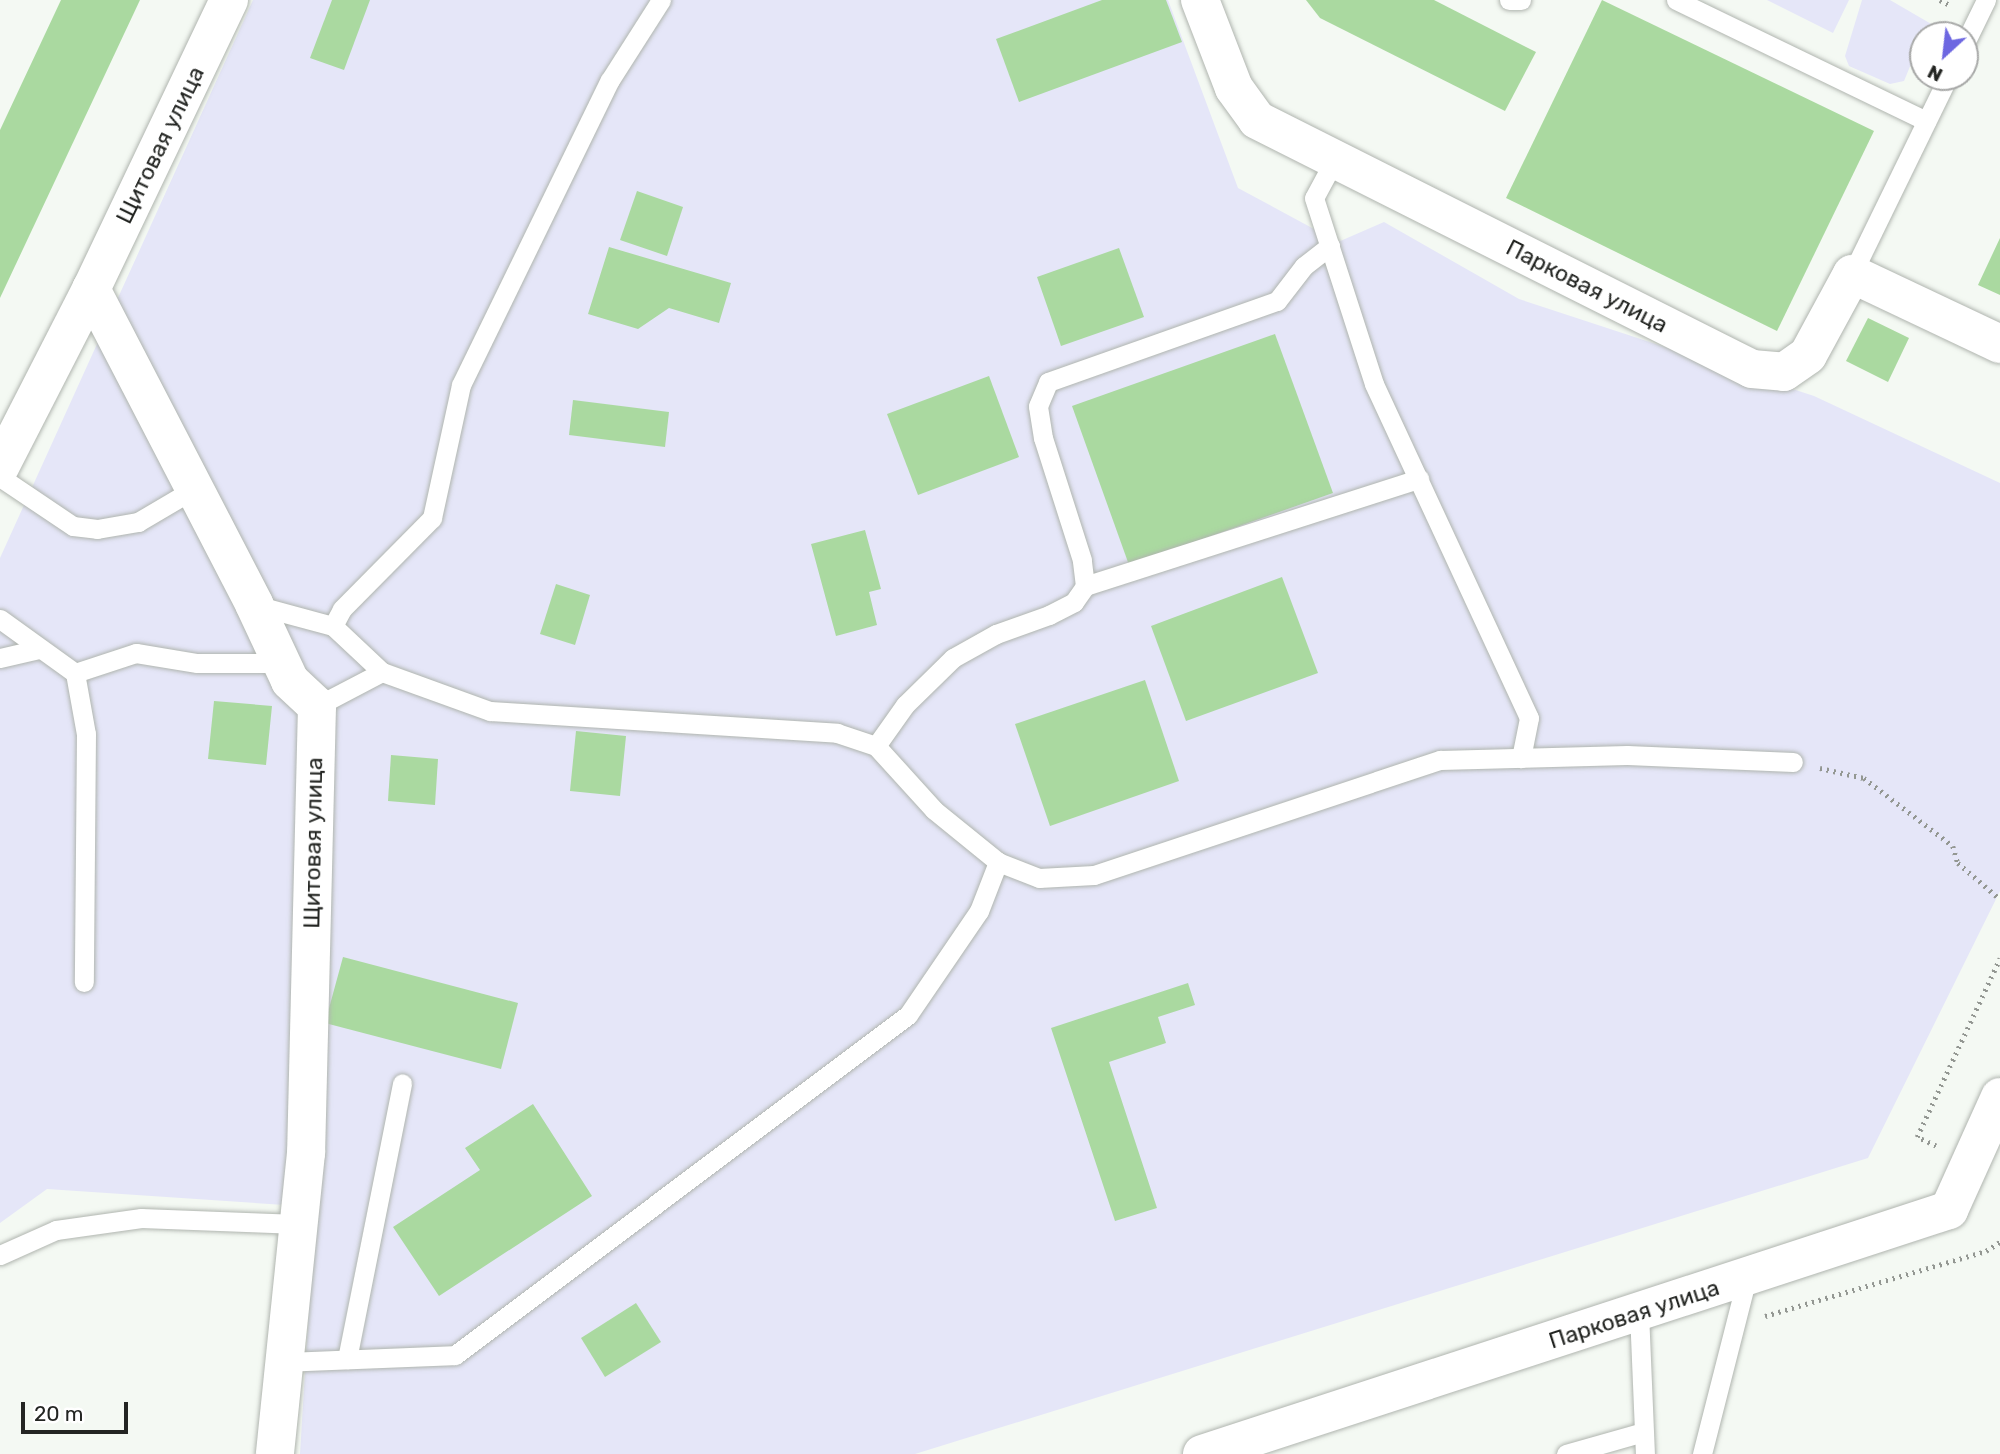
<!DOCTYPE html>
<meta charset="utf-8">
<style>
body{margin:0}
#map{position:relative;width:2000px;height:1454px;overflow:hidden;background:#f4f9f3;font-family:Rubik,sans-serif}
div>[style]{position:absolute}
.green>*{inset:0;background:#e5e6f8}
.building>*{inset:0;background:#aad9a0}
.path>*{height:4.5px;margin-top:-2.25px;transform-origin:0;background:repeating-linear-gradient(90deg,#939792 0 2px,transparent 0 7px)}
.roads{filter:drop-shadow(0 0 2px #b0b5af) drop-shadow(0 0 2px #b0b5af)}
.lane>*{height:19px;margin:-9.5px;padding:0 9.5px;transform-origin:9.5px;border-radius:9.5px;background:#fff}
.street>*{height:38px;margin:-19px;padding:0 19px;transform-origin:19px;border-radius:19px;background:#fff}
.secondary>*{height:38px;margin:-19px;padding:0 19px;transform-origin:19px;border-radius:19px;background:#fff}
span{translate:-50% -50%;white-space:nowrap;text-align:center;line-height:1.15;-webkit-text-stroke:7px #fff;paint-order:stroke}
.street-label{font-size:23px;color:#232522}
.north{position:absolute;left:1909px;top:21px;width:70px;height:70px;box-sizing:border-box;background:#fff;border:2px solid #a7a8a7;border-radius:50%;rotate:207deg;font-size:19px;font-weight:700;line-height:28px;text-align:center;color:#232522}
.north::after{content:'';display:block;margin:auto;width:24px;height:32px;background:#6d67e1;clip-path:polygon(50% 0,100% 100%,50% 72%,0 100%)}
.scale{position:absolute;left:21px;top:1402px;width:107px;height:32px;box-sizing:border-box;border:4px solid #232522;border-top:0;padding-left:9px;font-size:21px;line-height:24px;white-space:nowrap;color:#232522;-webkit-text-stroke:5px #fff;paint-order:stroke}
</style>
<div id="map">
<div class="green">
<div style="clip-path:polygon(253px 0,1168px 0,1238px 188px,1338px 242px,1384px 222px,1519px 299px,1814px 396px,2000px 483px,2000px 891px,1868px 1158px,915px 1454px,300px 1454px,315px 1207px,47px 1189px,0 1223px,0 558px)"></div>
<div style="clip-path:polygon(1767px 0,1849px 0,1833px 33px)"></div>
<div style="clip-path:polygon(1862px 0,1890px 0,1933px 25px,1923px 35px,1904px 81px,1890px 84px,1849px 66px,1845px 56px)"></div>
</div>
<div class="building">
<div style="clip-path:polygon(61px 0,140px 0,0 298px,0 130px)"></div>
<div style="clip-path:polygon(332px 0,370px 0,344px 70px,310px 58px)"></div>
<div style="clip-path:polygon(1102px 0,1166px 0,1182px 42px,1019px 102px,996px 39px)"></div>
<div style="clip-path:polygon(1306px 0,1434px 0,1536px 52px,1505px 111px,1320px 18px)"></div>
<div style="clip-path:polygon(1602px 0,1874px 131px,1777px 331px,1506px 198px)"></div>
<div style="clip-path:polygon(637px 191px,683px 207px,667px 256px,620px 240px)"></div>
<div style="clip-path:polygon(2000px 238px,2000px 295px,1978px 285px)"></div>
<div style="clip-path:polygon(609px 247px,731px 283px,719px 323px,669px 308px,638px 329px,588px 314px)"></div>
<div style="clip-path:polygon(1119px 248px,1144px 317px,1061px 346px,1037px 277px)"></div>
<div style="clip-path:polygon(1868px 318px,1909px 338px,1888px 382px,1846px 361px)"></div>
<div style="clip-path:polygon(1275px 334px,1333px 493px,1129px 565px,1072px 406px)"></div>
<div style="clip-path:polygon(989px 376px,1019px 457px,918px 495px,887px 414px)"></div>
<div style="clip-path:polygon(573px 400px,669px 412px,665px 447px,569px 435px)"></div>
<div style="clip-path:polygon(865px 530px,881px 589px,869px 592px,877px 625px,836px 636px,811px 544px)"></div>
<div style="clip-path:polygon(1282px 577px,1318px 673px,1186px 721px,1151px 626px)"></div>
<div style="clip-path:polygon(556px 584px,590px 595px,575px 645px,540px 634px)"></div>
<div style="clip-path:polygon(1145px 680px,1179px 781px,1050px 826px,1015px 724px)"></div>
<div style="clip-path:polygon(214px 701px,272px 706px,266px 765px,208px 759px)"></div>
<div style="clip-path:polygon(576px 731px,626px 736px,620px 796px,570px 791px)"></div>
<div style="clip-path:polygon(391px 755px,438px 759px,435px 805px,388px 801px)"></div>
<div style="clip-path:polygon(343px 957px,518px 1003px,501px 1069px,325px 1023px)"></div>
<div style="clip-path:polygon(1188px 983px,1195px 1005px,1158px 1017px,1166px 1043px,1109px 1062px,1157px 1208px,1115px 1221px,1051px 1028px)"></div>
<div style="clip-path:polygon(533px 1104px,592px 1196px,439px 1296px,393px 1227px,480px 1170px,465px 1148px)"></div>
<div style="clip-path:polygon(636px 1303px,661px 1342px,605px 1377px,581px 1338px)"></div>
</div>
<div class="path">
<div style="left:1940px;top:0;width:13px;rotate:27deg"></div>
<div style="left:1820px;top:768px;width:45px;rotate:12.8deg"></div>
<div style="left:1864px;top:778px;width:112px;rotate:37.4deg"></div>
<div style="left:1953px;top:846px;width:18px;rotate:74deg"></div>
<div style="left:1958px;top:863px;width:55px;rotate:40.6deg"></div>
<div style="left:1936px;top:1146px;width:21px;rotate:-155deg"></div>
<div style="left:1917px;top:1137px;width:197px;rotate:-65.1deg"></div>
<div style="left:1765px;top:1316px;width:230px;rotate:-16.4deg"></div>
<div style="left:1986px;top:1251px;width:17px;rotate:-33deg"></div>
</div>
<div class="roads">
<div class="lane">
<div style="left:1509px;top:0;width:12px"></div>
<div style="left:1676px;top:0;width:278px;rotate:25.8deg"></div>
<div style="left:1965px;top:43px;width:48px;rotate:-64deg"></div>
<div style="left:1335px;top:159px;width:44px;rotate:118.3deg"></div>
<div style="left:1314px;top:198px;width:195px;rotate:72.1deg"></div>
<div style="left:1374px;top:384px;width:368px;rotate:65.1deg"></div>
<div style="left:1529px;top:718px;width:41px;rotate:101.3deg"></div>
<div style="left:1852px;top:274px;width:219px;rotate:-64deg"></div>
<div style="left:0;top:477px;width:88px;rotate:33.9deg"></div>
<div style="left:73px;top:526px;width:24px;rotate:7deg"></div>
<div style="left:97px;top:529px;width:42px;rotate:-9.7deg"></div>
<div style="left:138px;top:522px;width:65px;rotate:-30.5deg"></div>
<div style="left:1085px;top:586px;width:351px;rotate:-17.8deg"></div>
<div style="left:255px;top:605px;width:81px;rotate:15.1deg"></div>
<div style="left:333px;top:626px;width:67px;rotate:43.2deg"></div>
<div style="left:382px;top:672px;width:115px;rotate:19.9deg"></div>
<div style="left:490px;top:711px;width:348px;rotate:3.6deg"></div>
<div style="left:837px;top:733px;width:41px;rotate:18.4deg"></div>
<div style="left:876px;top:746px;width:86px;rotate:47.8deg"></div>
<div style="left:934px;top:810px;width:82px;rotate:39.1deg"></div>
<div style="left:998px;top:862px;width:44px;rotate:21.3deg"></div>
<div style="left:1039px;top:878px;width:55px;rotate:-3.1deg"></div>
<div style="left:1094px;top:875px;width:365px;rotate:-18.4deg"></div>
<div style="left:1440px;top:760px;width:187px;rotate:-1.5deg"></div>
<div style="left:1627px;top:755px;width:166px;rotate:2.4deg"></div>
<div style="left:0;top:619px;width:92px;rotate:35.8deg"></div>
<div style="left:75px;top:673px;width:64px;rotate:-18.2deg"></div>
<div style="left:136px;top:653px;width:62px;rotate:9.3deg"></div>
<div style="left:197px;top:663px;width:84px"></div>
<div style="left:333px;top:626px;width:19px;rotate:-62deg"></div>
<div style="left:342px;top:609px;width:128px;rotate:-45.3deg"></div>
<div style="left:432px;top:518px;width:136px;rotate:-77.7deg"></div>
<div style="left:461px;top:385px;width:339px;rotate:-64deg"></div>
<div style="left:610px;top:80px;width:95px;rotate:-57.5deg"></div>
<div style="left:0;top:658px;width:40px;rotate:-13deg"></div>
<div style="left:75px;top:673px;width:62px;rotate:79.8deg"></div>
<div style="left:86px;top:734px;width:248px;rotate:90.5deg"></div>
<div style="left:317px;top:706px;width:73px;rotate:-27.6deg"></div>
<div style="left:876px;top:746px;width:50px;rotate:-54.7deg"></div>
<div style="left:905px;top:705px;width:67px;rotate:-44.4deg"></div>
<div style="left:953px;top:658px;width:49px;rotate:-29.2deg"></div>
<div style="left:996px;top:634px;width:56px;rotate:-19.7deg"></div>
<div style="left:1049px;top:615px;width:28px;rotate:-27deg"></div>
<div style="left:1074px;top:602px;width:19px;rotate:-55deg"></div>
<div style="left:1085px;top:586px;width:26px;rotate:-97deg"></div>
<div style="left:1082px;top:560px;width:128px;rotate:-107.7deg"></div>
<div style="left:1043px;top:438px;width:32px;rotate:-99deg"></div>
<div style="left:1038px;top:406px;width:26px;rotate:-67deg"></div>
<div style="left:1048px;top:382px;width:243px;rotate:-19.5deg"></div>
<div style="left:1277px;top:301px;width:44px;rotate:-52.4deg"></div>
<div style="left:1304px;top:266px;width:33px;rotate:-38deg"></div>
<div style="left:0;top:1255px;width:61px;rotate:-24.1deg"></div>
<div style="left:56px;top:1230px;width:86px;rotate:-8deg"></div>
<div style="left:141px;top:1218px;width:157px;rotate:2.2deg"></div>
<div style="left:1639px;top:1312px;width:142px;rotate:87.6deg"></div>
<div style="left:347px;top:1359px;width:281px;rotate:-78.7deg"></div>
<div style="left:284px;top:1362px;width:171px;rotate:-2.3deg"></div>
<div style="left:455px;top:1355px;width:566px;rotate:-36.89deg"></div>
<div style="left:908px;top:1015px;width:126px;rotate:-55.7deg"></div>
<div style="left:979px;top:911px;width:53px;rotate:-68.8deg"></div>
<div style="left:1566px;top:1454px;width:80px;rotate:-15.9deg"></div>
<div style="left:1702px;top:1454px;width:183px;rotate:-75.7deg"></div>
</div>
<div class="street">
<div style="left:0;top:467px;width:200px;rotate:-62.9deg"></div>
<div style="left:254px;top:604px;width:85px;rotate:64.9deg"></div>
<div style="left:290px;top:681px;width:37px;rotate:43deg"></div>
<div style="left:317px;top:706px;width:447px;rotate:91.4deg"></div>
<div style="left:306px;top:1153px;width:303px;rotate:95.9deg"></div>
<div style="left:1202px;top:1454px;width:786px;rotate:-18.09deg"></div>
<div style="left:1949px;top:1210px;width:124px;rotate:-65.7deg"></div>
</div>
<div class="secondary">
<div style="left:229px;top:0;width:320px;rotate:115.5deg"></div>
<div style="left:91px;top:289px;width:355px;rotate:62.6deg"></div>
<div style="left:1200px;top:0;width:94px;rotate:68.9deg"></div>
<div style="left:1234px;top:88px;width:39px;rotate:54deg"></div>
<div style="left:1257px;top:120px;width:554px;rotate:26.7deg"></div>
<div style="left:1752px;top:369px;width:32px;rotate:5deg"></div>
<div style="left:1784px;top:372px;width:29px;rotate:-35deg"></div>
<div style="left:1808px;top:355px;width:92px;rotate:-61.5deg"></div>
<div style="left:1852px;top:274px;width:164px;rotate:25.3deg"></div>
</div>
</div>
<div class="street-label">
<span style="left:160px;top:145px;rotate:-64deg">Щитовая улица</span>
<span style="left:1587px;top:286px;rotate:27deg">Парковая улица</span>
<span style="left:313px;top:843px;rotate:-89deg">Щитовая улица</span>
<span style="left:1634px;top:1314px;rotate:-18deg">Парковая улица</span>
</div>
<div class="north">N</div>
<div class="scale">20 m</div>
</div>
